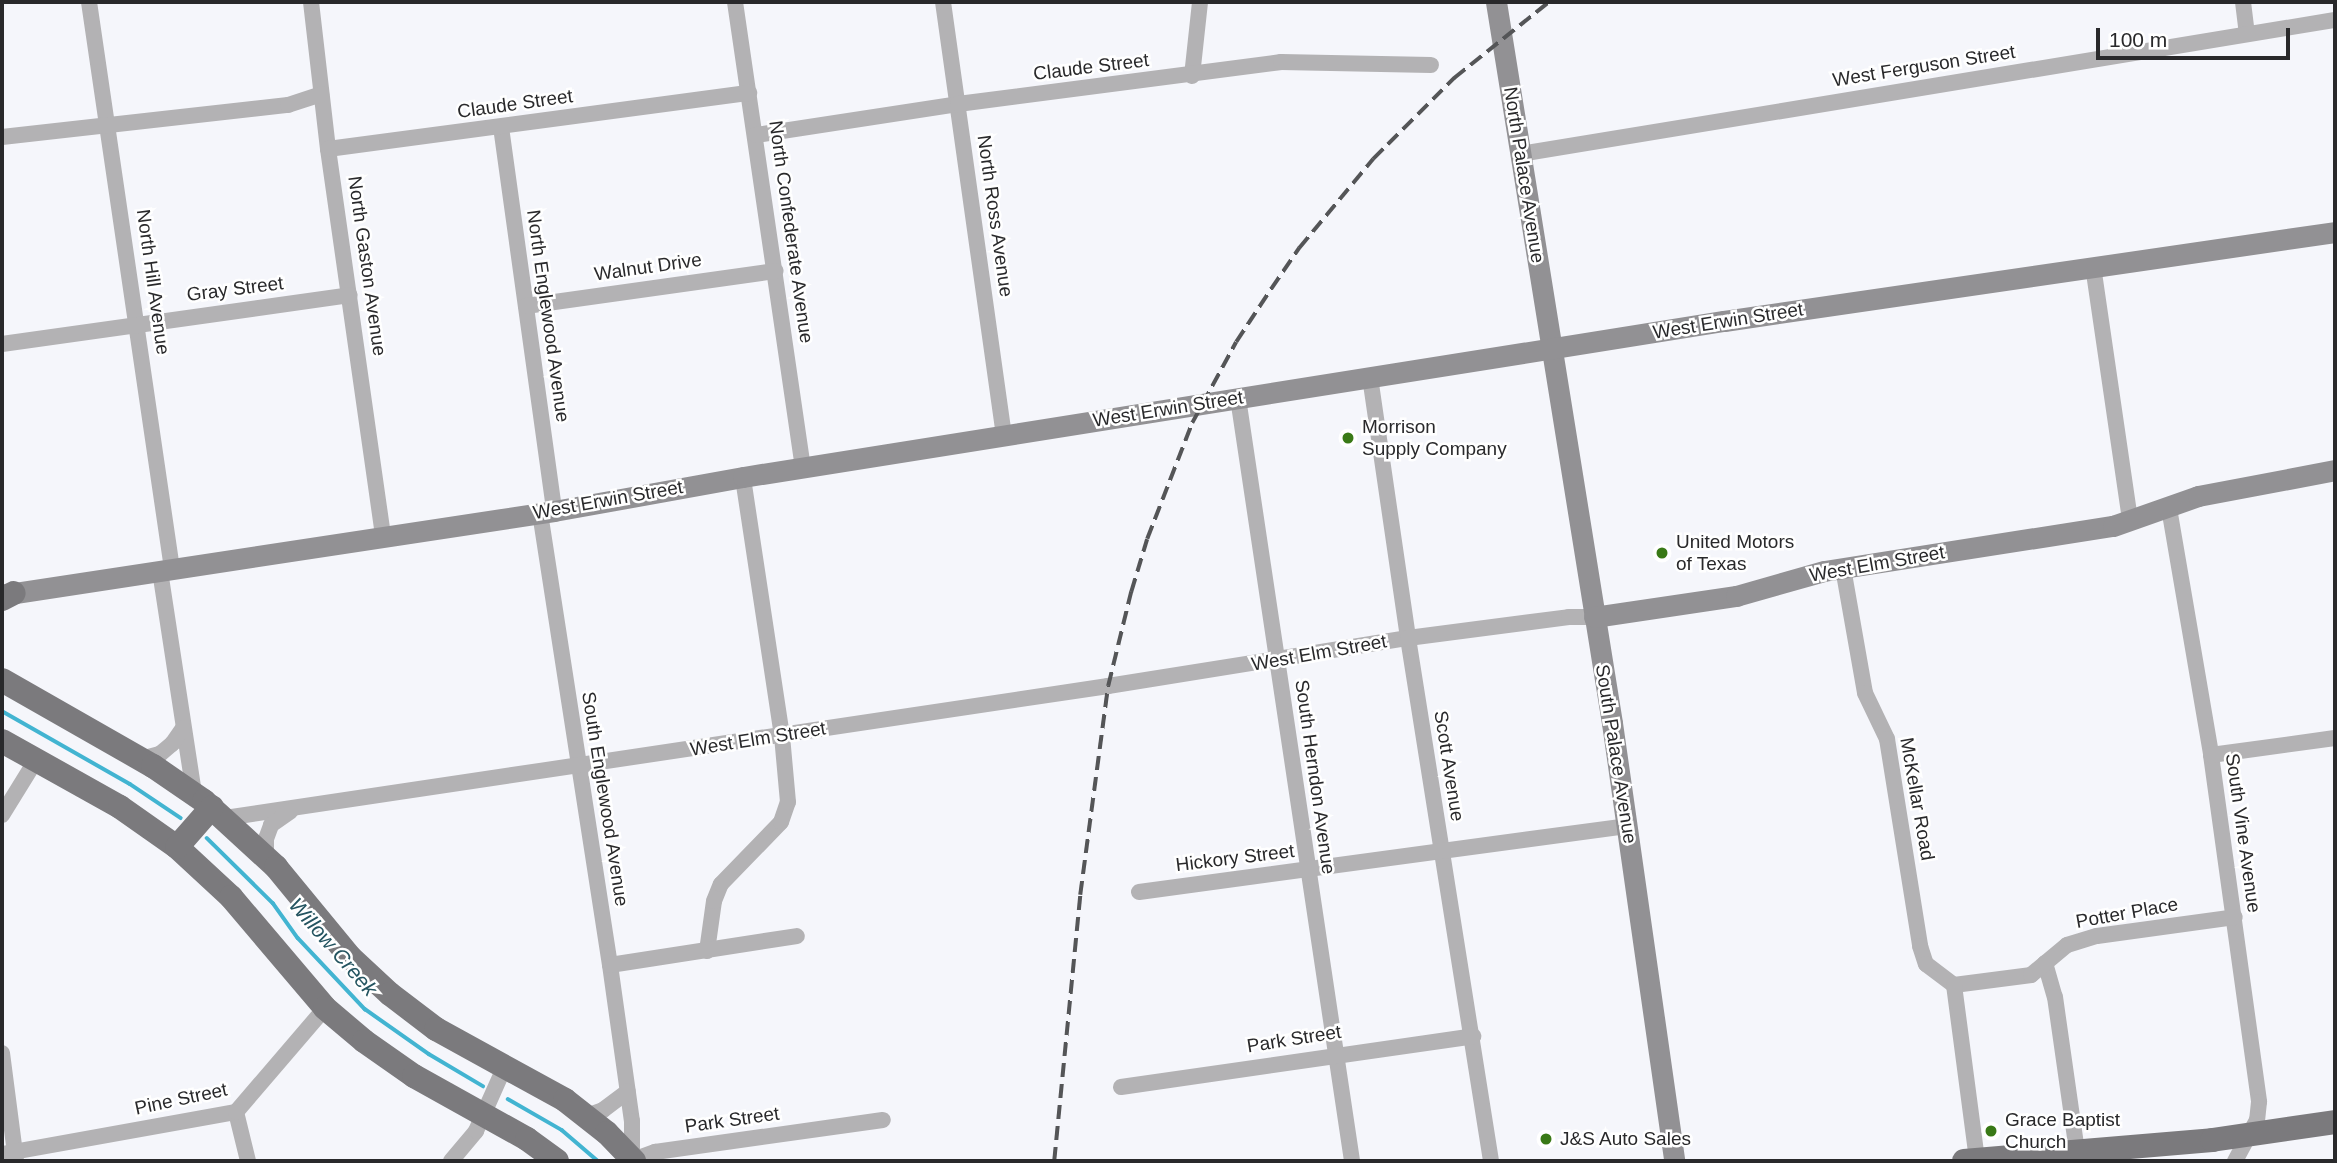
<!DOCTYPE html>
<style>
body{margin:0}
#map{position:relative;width:2337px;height:1163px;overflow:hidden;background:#f5f6fb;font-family:Helvetica,sans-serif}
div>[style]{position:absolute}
.stream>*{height:3.5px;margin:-1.75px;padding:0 1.75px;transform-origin:1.75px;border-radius:1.75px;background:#42b4d1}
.street>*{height:16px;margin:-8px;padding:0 8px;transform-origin:8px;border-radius:8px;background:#b3b2b4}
.secondary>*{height:21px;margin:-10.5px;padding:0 10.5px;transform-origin:10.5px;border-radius:10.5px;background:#929194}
.primary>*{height:24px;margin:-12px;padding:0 12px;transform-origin:12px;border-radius:12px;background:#7b7a7d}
.rail>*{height:3.5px;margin-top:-1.75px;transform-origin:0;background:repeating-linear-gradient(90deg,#545557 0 14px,transparent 0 21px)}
.dots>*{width:19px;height:19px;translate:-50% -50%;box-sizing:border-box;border:4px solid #fff;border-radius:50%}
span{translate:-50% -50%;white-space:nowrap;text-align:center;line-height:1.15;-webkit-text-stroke:5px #fff;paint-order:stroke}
.street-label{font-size:19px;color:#29292b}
.poi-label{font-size:19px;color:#29292b}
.left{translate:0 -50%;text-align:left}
.water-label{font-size:21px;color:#245460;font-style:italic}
.frame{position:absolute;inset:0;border:4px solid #29292b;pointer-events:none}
.scale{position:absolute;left:2096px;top:28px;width:194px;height:32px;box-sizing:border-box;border:4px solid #29292b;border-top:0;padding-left:9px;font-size:21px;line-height:24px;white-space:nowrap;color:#29292b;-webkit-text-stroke:5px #fff;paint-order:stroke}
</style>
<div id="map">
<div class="stream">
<div style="left:2px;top:711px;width:147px;rotate:29.7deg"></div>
<div style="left:130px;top:784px;width:61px;rotate:33.7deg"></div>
<div style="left:207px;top:838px;width:93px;rotate:44.6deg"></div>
<div style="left:273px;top:903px;width:43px;rotate:54.5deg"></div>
<div style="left:298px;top:938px;width:98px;rotate:46.7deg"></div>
<div style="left:365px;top:1009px;width:78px;rotate:35.1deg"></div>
<div style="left:429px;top:1054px;width:63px;rotate:30.7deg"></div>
<div style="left:508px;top:1099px;width:62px;rotate:29.9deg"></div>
<div style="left:562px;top:1130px;width:48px;rotate:40.7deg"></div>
</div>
<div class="street">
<div style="left:89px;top:2px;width:573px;rotate:81.67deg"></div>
<div style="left:311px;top:2px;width:148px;rotate:83.4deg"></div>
<div style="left:328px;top:149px;width:390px;rotate:81.9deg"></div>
<div style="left:735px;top:2px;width:471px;rotate:81.7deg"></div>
<div style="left:943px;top:2px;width:438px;rotate:82deg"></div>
<div style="left:2243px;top:2px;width:32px;rotate:83deg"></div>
<div style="left:1192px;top:76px;width:74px;rotate:-83.8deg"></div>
<div style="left:501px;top:127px;width:388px;rotate:82.1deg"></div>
<div style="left:756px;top:135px;width:204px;rotate:-8.7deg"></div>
<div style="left:958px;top:104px;width:326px;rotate:-7.4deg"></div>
<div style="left:1281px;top:62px;width:150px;rotate:1.1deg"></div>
<div style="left:2px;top:137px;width:288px;rotate:-6.4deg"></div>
<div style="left:288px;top:105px;width:35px;rotate:-18deg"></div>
<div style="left:328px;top:149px;width:425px;rotate:-7.6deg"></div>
<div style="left:1520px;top:154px;width:826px;rotate:-9.34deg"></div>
<div style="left:2093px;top:266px;width:258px;rotate:81.7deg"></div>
<div style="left:526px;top:306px;width:252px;rotate:-8deg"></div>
<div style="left:2px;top:344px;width:351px;rotate:-8deg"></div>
<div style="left:1370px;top:377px;width:264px;rotate:81.7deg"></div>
<div style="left:1408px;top:638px;width:530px;rotate:80.98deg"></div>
<div style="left:1238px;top:398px;width:771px;rotate:81.5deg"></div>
<div style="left:2169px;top:508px;width:251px;rotate:80.3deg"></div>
<div style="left:2211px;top:755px;width:350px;rotate:82.1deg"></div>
<div style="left:2259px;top:1102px;width:18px;rotate:96deg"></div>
<div style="left:2257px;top:1120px;width:47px;rotate:118.2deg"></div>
<div style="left:540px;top:513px;width:457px;rotate:81.2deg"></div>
<div style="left:610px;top:965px;width:158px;rotate:82deg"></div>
<div style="left:632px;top:1121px;width:39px;rotate:90deg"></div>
<div style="left:1843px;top:568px;width:127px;rotate:80deg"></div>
<div style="left:1865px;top:693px;width:51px;rotate:64.4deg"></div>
<div style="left:1887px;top:739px;width:210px;rotate:80.9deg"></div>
<div style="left:1920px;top:946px;width:19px;rotate:72deg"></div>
<div style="left:1926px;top:964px;width:35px;rotate:37deg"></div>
<div style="left:160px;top:571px;width:225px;rotate:81.3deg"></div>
<div style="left:2211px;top:755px;width:125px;rotate:-7.8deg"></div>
<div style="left:141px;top:759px;width:20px;rotate:-15deg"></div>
<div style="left:160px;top:754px;width:16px;rotate:-40deg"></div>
<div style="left:172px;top:744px;width:19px;rotate:-55deg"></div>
<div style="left:2px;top:815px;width:65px;rotate:-58.3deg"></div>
<div style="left:225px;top:818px;width:893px;rotate:-8.5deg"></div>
<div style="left:1108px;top:686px;width:304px;rotate:-9.1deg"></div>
<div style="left:1408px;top:638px;width:162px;rotate:-7.4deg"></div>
<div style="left:1569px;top:617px;width:25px"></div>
<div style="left:266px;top:857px;width:18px;rotate:-90deg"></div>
<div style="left:266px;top:839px;width:15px;rotate:-70deg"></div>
<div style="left:271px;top:825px;width:24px;rotate:-35deg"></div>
<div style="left:1139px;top:892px;width:492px;rotate:-7.7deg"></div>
<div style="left:707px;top:951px;width:50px;rotate:-82deg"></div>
<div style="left:714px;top:901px;width:18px;rotate:-68deg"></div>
<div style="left:721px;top:884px;width:86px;rotate:-45.9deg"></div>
<div style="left:781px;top:822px;width:21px;rotate:-71deg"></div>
<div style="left:788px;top:802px;width:66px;rotate:-95.2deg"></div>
<div style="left:782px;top:736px;width:262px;rotate:-98.6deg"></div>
<div style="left:2045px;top:963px;width:35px;rotate:74deg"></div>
<div style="left:2055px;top:997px;width:157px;rotate:81.9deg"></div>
<div style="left:610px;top:965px;width:189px;rotate:-8.8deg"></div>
<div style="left:1954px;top:985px;width:78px;rotate:-7.4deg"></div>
<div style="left:2031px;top:975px;width:47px;rotate:-39.8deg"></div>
<div style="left:2067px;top:945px;width:31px;rotate:-17deg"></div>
<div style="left:2097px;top:936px;width:139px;rotate:-7.8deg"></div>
<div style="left:1954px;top:985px;width:177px;rotate:82.5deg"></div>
<div style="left:2px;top:1053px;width:109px;rotate:82.6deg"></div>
<div style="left:1121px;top:1087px;width:356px;rotate:-8.2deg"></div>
<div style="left:236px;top:1112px;width:50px;rotate:76.2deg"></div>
<div style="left:586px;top:1116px;width:18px;rotate:-19deg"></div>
<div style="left:603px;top:1110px;width:31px;rotate:-37deg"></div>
<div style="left:2px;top:1154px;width:238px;rotate:-10.2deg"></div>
<div style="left:236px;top:1112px;width:137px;rotate:-49.4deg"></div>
<div style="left:451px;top:1161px;width:39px;rotate:-50deg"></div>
<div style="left:476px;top:1131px;width:71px;rotate:-66deg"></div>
<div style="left:630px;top:1161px;width:27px;rotate:-20deg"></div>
<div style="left:655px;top:1152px;width:230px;rotate:-8deg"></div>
</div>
<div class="secondary">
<div style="left:1496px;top:2px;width:730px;rotate:80.86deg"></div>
<div style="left:1612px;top:723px;width:442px;rotate:81.9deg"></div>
<div style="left:2px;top:595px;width:558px;rotate:-8.65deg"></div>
<div style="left:554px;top:511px;width:192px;rotate:-10.2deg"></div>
<div style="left:743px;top:477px;width:993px;rotate:-9.04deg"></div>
<div style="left:1724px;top:321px;width:617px;rotate:-8.29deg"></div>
<div style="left:1594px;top:617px;width:144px;rotate:-8.4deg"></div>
<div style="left:1736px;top:596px;width:91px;rotate:-15.9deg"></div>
<div style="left:1824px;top:571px;width:292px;rotate:-8.9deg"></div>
<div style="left:2113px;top:526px;width:90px;rotate:-19.4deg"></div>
<div style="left:2198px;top:496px;width:139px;rotate:-10.7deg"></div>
</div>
<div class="primary">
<div style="left:2px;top:599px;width:13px;rotate:-27deg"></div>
<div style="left:2px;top:680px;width:174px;rotate:29.7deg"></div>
<div style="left:153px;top:766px;width:62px;rotate:34.5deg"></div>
<div style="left:204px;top:801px;width:98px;rotate:42.5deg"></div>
<div style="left:276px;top:867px;width:117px;rotate:50.6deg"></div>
<div style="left:350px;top:957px;width:54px;rotate:42.8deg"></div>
<div style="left:390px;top:994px;width:58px;rotate:37.3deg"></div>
<div style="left:436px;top:1029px;width:147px;rotate:28.8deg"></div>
<div style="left:565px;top:1100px;width:53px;rotate:38.2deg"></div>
<div style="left:607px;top:1133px;width:39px;rotate:46deg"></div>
<div style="left:2px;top:741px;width:135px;rotate:29.2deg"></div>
<div style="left:120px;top:807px;width:70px;rotate:35.1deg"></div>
<div style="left:177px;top:847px;width:74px;rotate:42.8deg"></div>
<div style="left:231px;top:897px;width:145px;rotate:49.7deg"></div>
<div style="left:325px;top:1008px;width:51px;rotate:40.2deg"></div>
<div style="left:364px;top:1041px;width:61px;rotate:35deg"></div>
<div style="left:414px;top:1076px;width:129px;rotate:29.1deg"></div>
<div style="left:527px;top:1139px;width:37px;rotate:36deg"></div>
<div style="left:177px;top:847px;width:53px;rotate:-48.8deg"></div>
<div style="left:1964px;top:1161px;width:249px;rotate:-4.8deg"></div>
<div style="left:2212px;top:1140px;width:124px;rotate:-8.3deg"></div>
</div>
<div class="rail">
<div style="left:1054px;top:1161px;width:267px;rotate:-84.4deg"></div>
<div style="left:1080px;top:895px;width:211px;rotate:-82.4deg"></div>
<div style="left:1108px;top:686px;width:97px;rotate:-76.3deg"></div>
<div style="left:1131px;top:592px;width:55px;rotate:-73.2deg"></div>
<div style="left:1147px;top:539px;width:124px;rotate:-68.8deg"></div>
<div style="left:1192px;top:423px;width:92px;rotate:-61.5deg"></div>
<div style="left:1236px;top:342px;width:64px;rotate:-56.6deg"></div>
<div style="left:1271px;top:289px;width:50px;rotate:-55.7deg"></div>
<div style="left:1299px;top:248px;width:116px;rotate:-50.3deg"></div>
<div style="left:1373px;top:159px;width:115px;rotate:-45deg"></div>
<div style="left:1454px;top:78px;width:122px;rotate:-38.7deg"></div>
</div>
<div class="dots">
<div style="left:1348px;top:438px;background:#397916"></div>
<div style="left:1662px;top:553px;background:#397916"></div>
<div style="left:1991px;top:1131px;background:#397916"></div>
<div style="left:1546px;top:1139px;background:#397916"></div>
</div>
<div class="street-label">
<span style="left:1924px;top:66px;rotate:-9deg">West Ferguson Street</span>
<span style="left:1091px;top:67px;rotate:-7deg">Claude Street</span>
<span style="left:515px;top:104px;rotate:-8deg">Claude Street</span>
<span style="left:1524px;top:175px;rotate:81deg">North Palace Avenue</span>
<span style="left:995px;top:216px;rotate:82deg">North Ross Avenue</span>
<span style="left:791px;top:232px;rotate:82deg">North Confederate Avenue</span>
<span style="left:367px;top:266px;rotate:82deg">North Gaston Avenue</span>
<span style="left:648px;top:267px;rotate:-8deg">Walnut Drive</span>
<span style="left:153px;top:282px;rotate:82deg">North Hill Avenue</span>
<span style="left:235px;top:289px;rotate:-7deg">Gray Street</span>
<span style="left:548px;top:316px;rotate:82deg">North Englewood Avenue</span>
<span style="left:1728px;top:321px;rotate:-9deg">West Erwin Street</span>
<span style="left:1168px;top:409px;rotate:-9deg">West Erwin Street</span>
<span style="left:608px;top:500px;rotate:-10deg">West Erwin Street</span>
<span style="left:1877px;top:564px;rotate:-10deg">West Elm Street</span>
<span style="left:1319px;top:653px;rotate:-10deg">West Elm Street</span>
<span style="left:758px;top:739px;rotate:-9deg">West Elm Street</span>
<span style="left:1616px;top:754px;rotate:81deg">South Palace Avenue</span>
<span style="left:1449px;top:766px;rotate:81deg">Scott Avenue</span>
<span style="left:1315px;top:777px;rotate:82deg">South Herndon Avenue</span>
<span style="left:605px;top:799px;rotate:81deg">South Englewood Avenue</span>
<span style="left:1917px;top:799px;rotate:80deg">McKellar Road</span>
<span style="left:2243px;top:833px;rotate:82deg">South Vine Avenue</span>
<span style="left:1235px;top:858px;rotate:-7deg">Hickory Street</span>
<span style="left:2127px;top:913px;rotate:-10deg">Potter Place</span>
<span style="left:1294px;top:1039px;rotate:-9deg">Park Street</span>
<span style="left:181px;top:1099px;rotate:-12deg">Pine Street</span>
<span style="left:732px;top:1120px;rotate:-8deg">Park Street</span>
</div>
<div class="poi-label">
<span class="left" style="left:1362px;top:438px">Morrison<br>Supply Company</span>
<span class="left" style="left:1676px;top:553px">United Motors<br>of Texas</span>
<span class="left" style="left:2005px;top:1131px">Grace Baptist<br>Church</span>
<span class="left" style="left:1560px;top:1139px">J&amp;S Auto Sales</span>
</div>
<div class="water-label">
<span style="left:333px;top:947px;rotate:49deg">Willow Creek</span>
</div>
<div class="frame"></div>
<div class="scale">100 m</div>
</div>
